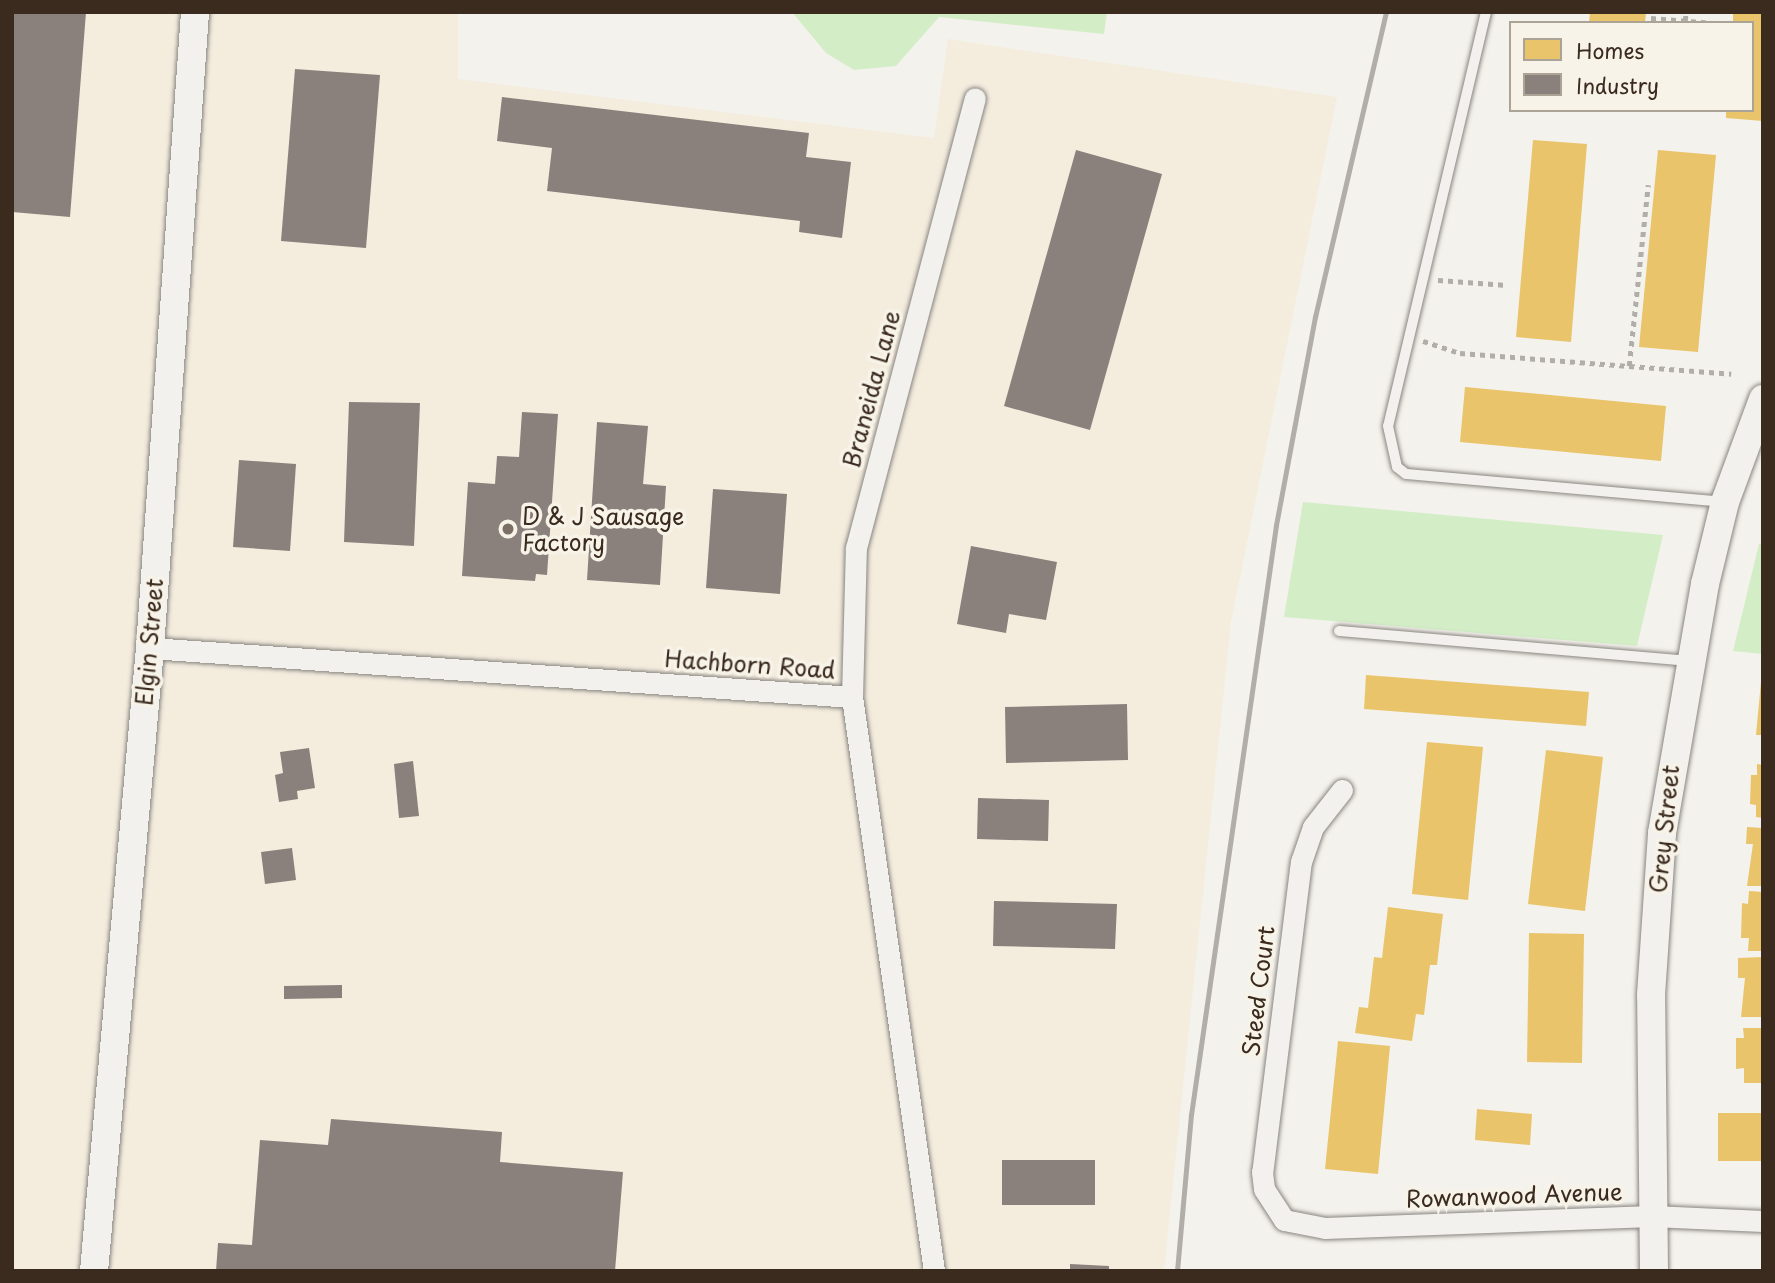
<!DOCTYPE html>
<style>
body{margin:0}
#map{position:relative;width:1775px;height:1283px;overflow:hidden;background:#f4f2ec;font-family:"Playpen Sans",sans-serif}
div>[style]{position:absolute}
.built>*{inset:0;background:#f4edde}
.green>*{inset:0;background:#d3edc7}
.homes>*{inset:0;background:#e9c46a}
.industry>*{inset:0;background:#8a817c}
.path>*{height:4.5px;margin-top:-2.25px;transform-origin:0;background:repeating-linear-gradient(90deg,#b1aeaa 0 5px,transparent 0 10px)}
.roads{filter:drop-shadow(0 0 2px #898580) drop-shadow(0 0 2px #898580)}
.lane>*{height:10px;margin:-5px;padding:0 5px;transform-origin:5px;border-radius:5px;background:#f2f1ed}
.street>*{height:21px;margin:-10.5px;padding:0 10.5px;transform-origin:10.5px;border-radius:10.5px;background:#f2f1ed}
.secondary>*{height:28px;margin:-14px;padding:0 14px;transform-origin:14px;border-radius:14px;background:#f2f1ed}
.rail>*{height:5px;margin:-2.5px;padding:0 2.5px;transform-origin:2.5px;border-radius:2.5px;background:#b1aeaa}
.dots>*{width:19px;height:19px;translate:-50% -50%;box-sizing:border-box;border:4px solid #f7f3e8;border-radius:50%}
span{translate:-50% -50%;white-space:nowrap;text-align:center;line-height:1.15;-webkit-text-stroke:7px #f7f3e8;paint-order:stroke}
.street-label{font-size:23px;color:#3b2a1e}
.poi-label{font-size:23px;color:#3b2a1e}
.left{translate:0 -50%;text-align:left}
.frame{position:absolute;inset:0;border:14px solid #3b2a1e;pointer-events:none}
.legend{position:absolute;left:1509px;top:21px;width:245px;height:91px;box-sizing:border-box;background:#f7f3e8;border:2px solid #aca397;margin:0;padding:9px 12px;list-style:none;font-size:21px;color:#3b2a1e}
.legend li{display:flex;align-items:center;gap:14px;height:35px}
.legend b{width:35px;border:2px solid #aca397}
</style>
<div id="map">
<div class="built">
<div style="clip-path:polygon(12px 12px,458px 12px,458px 79px,934px 138px,948px 39px,1337px 97px,1231px 622px,1164px 1271px,12px 1271px)"></div>
</div>
<div class="green">
<div style="clip-path:polygon(792px 12px,1107px 12px,1104px 34px,939px 17px,896px 66px,854px 70px,826px 53px)"></div>
<div style="clip-path:polygon(1303px 502px,1663px 535px,1637px 646px,1284px 617px)"></div>
<div style="clip-path:polygon(1759px 544px,1763px 544px,1763px 654px,1733px 651px)"></div>
</div>
<div class="homes">
<div style="clip-path:polygon(1590px 12px,1646px 12px,1645px 23px,1589px 23px)"></div>
<div style="clip-path:polygon(1733px 12px,1763px 12px,1763px 121px,1726px 118px,1726px 110px,1752px 110px,1752px 23px,1733px 23px)"></div>
<div style="clip-path:polygon(1533px 140px,1587px 144px,1571px 342px,1516px 337px)"></div>
<div style="clip-path:polygon(1658px 150px,1716px 155px,1698px 352px,1639px 347px)"></div>
<div style="clip-path:polygon(1465px 387px,1666px 406px,1661px 461px,1460px 442px)"></div>
<div style="clip-path:polygon(1366px 675px,1589px 692px,1586px 726px,1364px 709px)"></div>
<div style="clip-path:polygon(1761px 682px,1763px 682px,1763px 735px,1756px 735px)"></div>
<div style="clip-path:polygon(1427px 742px,1483px 747px,1468px 900px,1412px 894px)"></div>
<div style="clip-path:polygon(1546px 750px,1603px 757px,1585px 911px,1528px 904px)"></div>
<div style="clip-path:polygon(1757px 764px,1763px 765px,1763px 818px,1756px 817px,1756px 805px,1750px 804px,1751px 775px,1757px 775px)"></div>
<div style="clip-path:polygon(1747px 827px,1763px 828px,1763px 886px,1747px 886px,1753px 844px,1746px 844px)"></div>
<div style="clip-path:polygon(1749px 891px,1763px 892px,1763px 951px,1748px 951px,1749px 938px,1741px 938px,1742px 903px,1748px 904px)"></div>
<div style="clip-path:polygon(1388px 907px,1443px 914px,1437px 965px,1430px 965px,1424px 1015px,1416px 1014px,1412px 1041px,1355px 1033px,1359px 1007px,1368px 1008px,1374px 957px,1382px 958px)"></div>
<div style="clip-path:polygon(1529px 933px,1584px 934px,1582px 1063px,1527px 1062px)"></div>
<div style="clip-path:polygon(1763px 957px,1763px 1017px,1741px 1017px,1745px 978px,1738px 978px,1738px 958px)"></div>
<div style="clip-path:polygon(1743px 1028px,1763px 1028px,1763px 1083px,1744px 1083px,1744px 1068px,1736px 1069px,1736px 1038px,1744px 1038px)"></div>
<div style="clip-path:polygon(1338px 1041px,1390px 1046px,1378px 1174px,1325px 1169px)"></div>
<div style="clip-path:polygon(1477px 1109px,1532px 1114px,1530px 1145px,1475px 1140px)"></div>
<div style="clip-path:polygon(1718px 1113px,1763px 1113px,1763px 1161px,1718px 1161px)"></div>
</div>
<div class="industry">
<div style="clip-path:polygon(12px 12px,86px 12px,70px 217px,12px 212px)"></div>
<div style="clip-path:polygon(295px 69px,380px 75px,366px 248px,281px 241px)"></div>
<div style="clip-path:polygon(502px 97px,809px 133px,806px 157px,851px 162px,842px 238px,799px 232px,800px 221px,547px 191px,552px 148px,497px 141px)"></div>
<div style="clip-path:polygon(1076px 150px,1162px 174px,1090px 430px,1004px 406px)"></div>
<div style="clip-path:polygon(349px 402px,420px 403px,414px 546px,344px 542px)"></div>
<div style="clip-path:polygon(522px 412px,558px 414px,547px 575px,536px 574px,535px 581px,462px 576px,468px 482px,495px 484px,497px 456px,519px 457px)"></div>
<div style="clip-path:polygon(597px 422px,648px 426px,643px 484px,666px 486px,660px 585px,587px 580px)"></div>
<div style="clip-path:polygon(239px 460px,296px 464px,290px 551px,233px 547px)"></div>
<div style="clip-path:polygon(713px 489px,787px 494px,780px 594px,706px 588px)"></div>
<div style="clip-path:polygon(971px 546px,1057px 562px,1046px 620px,1009px 614px,1006px 633px,957px 624px)"></div>
<div style="clip-path:polygon(1127px 704px,1128px 760px,1006px 763px,1005px 707px)"></div>
<div style="clip-path:polygon(309px 748px,315px 788px,297px 791px,298px 799px,279px 802px,275px 775px,283px 773px,280px 752px)"></div>
<div style="clip-path:polygon(413px 761px,419px 816px,399px 818px,394px 764px)"></div>
<div style="clip-path:polygon(978px 798px,1049px 800px,1048px 841px,977px 839px)"></div>
<div style="clip-path:polygon(292px 848px,296px 880px,265px 884px,261px 852px)"></div>
<div style="clip-path:polygon(994px 901px,1117px 904px,1115px 949px,993px 946px)"></div>
<div style="clip-path:polygon(342px 985px,342px 998px,284px 999px,284px 986px)"></div>
<div style="clip-path:polygon(331px 1119px,502px 1132px,500px 1162px,623px 1172px,615px 1271px,216px 1271px,218px 1243px,252px 1245px,260px 1140px,328px 1145px)"></div>
<div style="clip-path:polygon(1002px 1160px,1095px 1160px,1095px 1205px,1002px 1205px)"></div>
<div style="clip-path:polygon(1070px 1264px,1109px 1266px,1109px 1271px,1070px 1271px)"></div>
</div>
<div class="path">
<div style="left:1651px;top:18px;width:63px;rotate:4.5deg"></div>
<div style="left:1685px;top:21px;width:9px;rotate:-84deg"></div>
<div style="left:1438px;top:280px;width:69px;rotate:4.1deg"></div>
<div style="left:1423px;top:341px;width:39px;rotate:18deg"></div>
<div style="left:1460px;top:353px;width:272px;rotate:4.4deg"></div>
<div style="left:1629px;top:366px;width:182px;rotate:-84deg"></div>
</div>
<div class="roads">
<div class="lane">
<div style="left:1486px;top:12px;width:425px;rotate:103.3deg"></div>
<div style="left:1388px;top:426px;width:42px;rotate:77.6deg"></div>
<div style="left:1397px;top:467px;width:11px;rotate:38deg"></div>
<div style="left:1406px;top:474px;width:318px;rotate:5deg"></div>
<div style="left:1339px;top:631px;width:350px;rotate:4.9deg"></div>
</div>
<div class="street">
<div style="left:150px;top:648px;width:704px;rotate:3.99deg"></div>
<div style="left:1342px;top:790px;width:47px;rotate:128.1deg"></div>
<div style="left:1313px;top:827px;width:36px;rotate:109deg"></div>
<div style="left:1301px;top:861px;width:313px;rotate:97.1deg"></div>
<div style="left:1262px;top:1172px;width:17px;rotate:83deg"></div>
<div style="left:1264px;top:1189px;width:37px;rotate:57deg"></div>
<div style="left:1284px;top:1220px;width:42px;rotate:11deg"></div>
<div style="left:1325px;top:1228px;width:327px;rotate:-2.1deg"></div>
<div style="left:1652px;top:1216px;width:111px;rotate:2.6deg"></div>
<div style="left:934px;top:1271px;width:580px;rotate:-98.13deg"></div>
<div style="left:852px;top:697px;width:149px;rotate:-88.5deg"></div>
<div style="left:856px;top:548px;width:465px;rotate:-75.2deg"></div>
</div>
<div class="secondary">
<div style="left:94px;top:1271px;width:626px;rotate:-84.86deg"></div>
<div style="left:150px;top:648px;width:638px;rotate:-85.95deg"></div>
<div style="left:1654px;top:1271px;width:276px;rotate:-90.6deg"></div>
<div style="left:1651px;top:995px;width:162px;rotate:-86.1deg"></div>
<div style="left:1662px;top:833px;width:253px;rotate:-80.2deg"></div>
<div style="left:1705px;top:584px;width:84px;rotate:-76.3deg"></div>
<div style="left:1725px;top:502px;width:110px;rotate:-69.7deg"></div>
</div>
</div>
<div class="rail">
<div style="left:1177px;top:1271px;width:157px;rotate:-84.9deg"></div>
<div style="left:1191px;top:1115px;width:596px;rotate:-81.8deg"></div>
<div style="left:1276px;top:525px;width:212px;rotate:-79.4deg"></div>
<div style="left:1315px;top:317px;width:313px;rotate:-76.9deg"></div>
</div>
<div class="dots">
<div style="left:508px;top:529px;background:#7c7066"></div>
</div>
<div class="street-label">
<span style="left:871px;top:389px;rotate:-75deg">Braneida Lane</span>
<span style="left:149px;top:642px;rotate:-85deg">Elgin Street</span>
<span style="left:750px;top:664px;rotate:4deg">Hachborn Road</span>
<span style="left:1664px;top:829px;rotate:-84deg">Grey Street</span>
<span style="left:1258px;top:991px;rotate:-83deg">Steed Court</span>
<span style="left:1514px;top:1195px;rotate:-2deg">Rowanwood Avenue</span>
</div>
<div class="poi-label">
<span class="left" style="left:522px;top:529px">D &amp; J Sausage<br>Factory</span>
</div>
<div class="frame"></div>
<ul class="legend">
<li><b style="height:19px;background:#e9c46a"></b>Homes</li>
<li><b style="height:19px;background:#8a817c"></b>Industry</li>
</ul>
</div>
